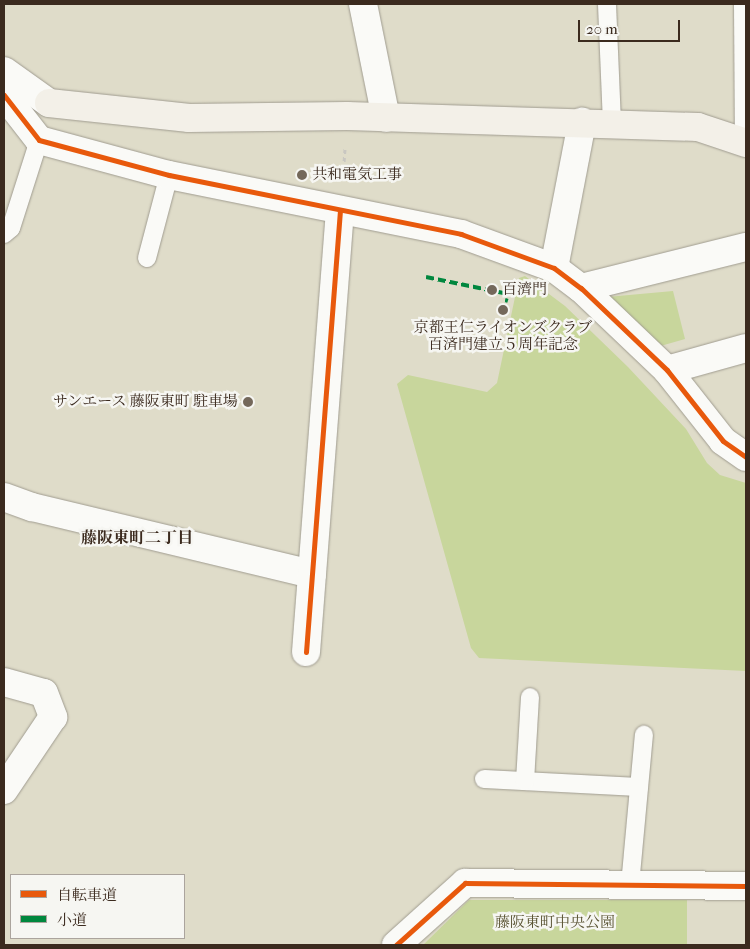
<!DOCTYPE html>
<meta charset="utf-8">
<style>
body{margin:0}
#map{position:relative;width:750px;height:949px;overflow:hidden;background:#dfdcc9;font-family:"IM FELL French Canon","Noto Serif JP",serif}
div>[style]{position:absolute}
.green>*{inset:0;background:#c8d69c}
.path>*{height:3px;margin-top:-1.5px;transform-origin:0;background:repeating-linear-gradient(90deg,#c9c7c1 0 4px,transparent 0 8px)}
.roads{filter:drop-shadow(0 0 1px #a09c90) drop-shadow(0 0 1px #a09c90)}
.lane>*{height:18px;margin:-9px;padding:0 9px;transform-origin:9px;border-radius:9px;background:#fafaf7}
.street>*{height:28px;margin:-14px;padding:0 14px;transform-origin:14px;border-radius:14px;background:#fafaf7}
.secondary>*{height:28px;margin:-14px;padding:0 14px;transform-origin:14px;border-radius:14px;background:#f3f0e8}
.quiet>*{height:4px;margin-top:-2px;transform-origin:0;background:repeating-linear-gradient(90deg,#00873e 0 8px,transparent 0 12px)}
.cycleway>*{height:5px;margin:-2.5px;padding:0 2.5px;transform-origin:2.5px;border-radius:2.5px;background:#e8590c}
.dots>*{width:14px;height:14px;translate:-50% -50%;box-sizing:border-box;border:2px solid #f6f6f2;border-radius:50%}
span{translate:-50% -50%;white-space:nowrap;text-align:center;line-height:1.15;-webkit-text-stroke:5px #f6f6f2;paint-order:stroke}
.poi-label{font-size:15px;color:#3b2a1e}
.left{translate:0 -50%;text-align:left}
.right{translate:-100% -50%;text-align:right}
.park-label{font-size:15px;color:#5a5434}
.neighbourhood-label{font-size:16px;color:#3b2a1e;font-weight:700}
.frame{position:absolute;inset:0;border:5px solid #3b2a1e;pointer-events:none}
.legend{position:absolute;left:10px;top:874px;width:175px;height:65px;box-sizing:border-box;background:#f6f6f2;border:1px solid #aba49d;margin:0;padding:6px 9px;list-style:none;font-size:15px;color:#3b2a1e}
.legend li{display:flex;align-items:center;gap:10px;height:25px}
.legend b{width:25px;border:1px solid #aba49d}
.scale{position:absolute;left:578px;top:20px;width:102px;height:22px;box-sizing:border-box;border:2px solid #3b2a1e;border-top:0;padding-left:6px;font-size:15px;line-height:18px;white-space:nowrap;color:#3b2a1e;-webkit-text-stroke:4px #f6f6f2;paint-order:stroke}
</style>
<div id="map">
<div class="green">
<div style="clip-path:polygon(525px 276px,565px 306px,628px 367px,686px 429px,707px 463px,720px 475px,746px 483px,746px 671px,479px 658px,471px 648px,397px 384px,408px 375px,487px 392px,497px 383px,519px 278px)"></div>
<div style="clip-path:polygon(673px 291px,685px 339px,657px 347px,607px 297px)"></div>
<div style="clip-path:polygon(469px 900px,687px 900px,687px 945px,423px 945px)"></div>
</div>
<div class="path">
<div style="left:343px;top:177px;width:31px;rotate:-86deg"></div>
</div>
<div class="roads">
<div class="lane">
<div style="left:607px;top:4px;width:121px;rotate:87.6deg"></div>
<div style="left:743px;top:4px;width:139px;rotate:89.6deg"></div>
<div style="left:4px;top:234px;width:9px;rotate:-41deg"></div>
<div style="left:11px;top:228px;width:92px;rotate:-72.3deg"></div>
<div style="left:147px;top:258px;width:86px;rotate:-75.2deg"></div>
<div style="left:484px;top:779px;width:155px;rotate:3deg"></div>
<div style="left:525px;top:781px;width:84px;rotate:-86.6deg"></div>
<div style="left:630px;top:885px;width:151px;rotate:-84.7deg"></div>
</div>
<div class="street">
<div style="left:363px;top:4px;width:116px;rotate:78.6deg"></div>
<div style="left:4px;top:71px;width:55px;rotate:35.4deg"></div>
<div style="left:4px;top:95px;width:57px;rotate:52.1deg"></div>
<div style="left:39px;top:140px;width:135px;rotate:15.1deg"></div>
<div style="left:169px;top:175px;width:298px;rotate:11.4deg"></div>
<div style="left:461px;top:234px;width:99px;rotate:20.1deg"></div>
<div style="left:554px;top:268px;width:34px;rotate:37deg"></div>
<div style="left:581px;top:288px;width:119px;rotate:43.6deg"></div>
<div style="left:667px;top:370px;width:90px;rotate:51.7deg"></div>
<div style="left:723px;top:441px;width:28px;rotate:35deg"></div>
<div style="left:554px;top:268px;width:149px;rotate:-79.1deg"></div>
<div style="left:581px;top:288px;width:170px;rotate:-14deg"></div>
<div style="left:667px;top:370px;width:82px;rotate:-15.6deg"></div>
<div style="left:4px;top:497px;width:30px;rotate:20deg"></div>
<div style="left:32px;top:507px;width:288px;rotate:13.5deg"></div>
<div style="left:306px;top:652px;width:442px;rotate:-85.6deg"></div>
<div style="left:4px;top:682px;width:41px;rotate:15.4deg"></div>
<div style="left:44px;top:693px;width:26px;rotate:69deg"></div>
<div style="left:53px;top:717px;width:88px;rotate:123.9deg"></div>
<div style="left:396px;top:945px;width:93px;rotate:-41.9deg"></div>
<div style="left:465px;top:883px;width:281px;rotate:0.6deg"></div>
</div>
<div class="secondary">
<div style="left:49px;top:103px;width:141px;rotate:6.1deg"></div>
<div style="left:189px;top:118px;width:158px;rotate:-0.7deg"></div>
<div style="left:347px;top:116px;width:351px;rotate:1.8deg"></div>
<div style="left:698px;top:127px;width:51px;rotate:18.4deg"></div>
</div>
</div>
<div class="quiet">
<div style="left:426px;top:277px;width:79px;rotate:11.7deg"></div>
<div style="left:508px;top:284px;width:3px;rotate:18deg"></div>
<div style="left:505px;top:300px;width:3px;rotate:18deg"></div>
</div>
<div class="cycleway">
<div style="left:4px;top:95px;width:57px;rotate:52.1deg"></div>
<div style="left:39px;top:140px;width:135px;rotate:15.1deg"></div>
<div style="left:169px;top:175px;width:298px;rotate:11.4deg"></div>
<div style="left:461px;top:234px;width:99px;rotate:20.1deg"></div>
<div style="left:554px;top:268px;width:34px;rotate:37deg"></div>
<div style="left:581px;top:288px;width:119px;rotate:43.6deg"></div>
<div style="left:667px;top:370px;width:90px;rotate:51.7deg"></div>
<div style="left:723px;top:441px;width:28px;rotate:35deg"></div>
<div style="left:306px;top:652px;width:442px;rotate:-85.6deg"></div>
<div style="left:396px;top:945px;width:93px;rotate:-41.9deg"></div>
<div style="left:465px;top:883px;width:281px;rotate:0.6deg"></div>
</div>
<div class="dots">
<div style="left:302px;top:175px;background:#74685a"></div>
<div style="left:492px;top:290px;background:#74685a"></div>
<div style="left:503px;top:310px;background:#74685a"></div>
<div style="left:248px;top:402px;background:#74685a"></div>
</div>
<div class="poi-label">
<span class="left" style="left:312px;top:175px">共和電気工事</span>
<span class="left" style="left:502px;top:290px">百濟門</span>
<span style="left:503px;top:336px">京都王仁ライオンズクラブ<br>百済門建立５周年記念</span>
<span class="right" style="left:238px;top:402px">サンエース 藤阪東町 駐車場</span>
</div>
<div class="park-label">
<span style="left:555px;top:923px">藤阪東町中央公園</span>
</div>
<div class="neighbourhood-label">
<span style="left:137px;top:538px">藤阪東町二丁目</span>
</div>
<div class="frame"></div>
<ul class="legend">
<li><b style="height:6px;background:#e8590c"></b>自転車道</li>
<li><b style="height:6px;background:#00873e"></b>小道</li>
</ul>
<div class="scale">20 m</div>
</div>
